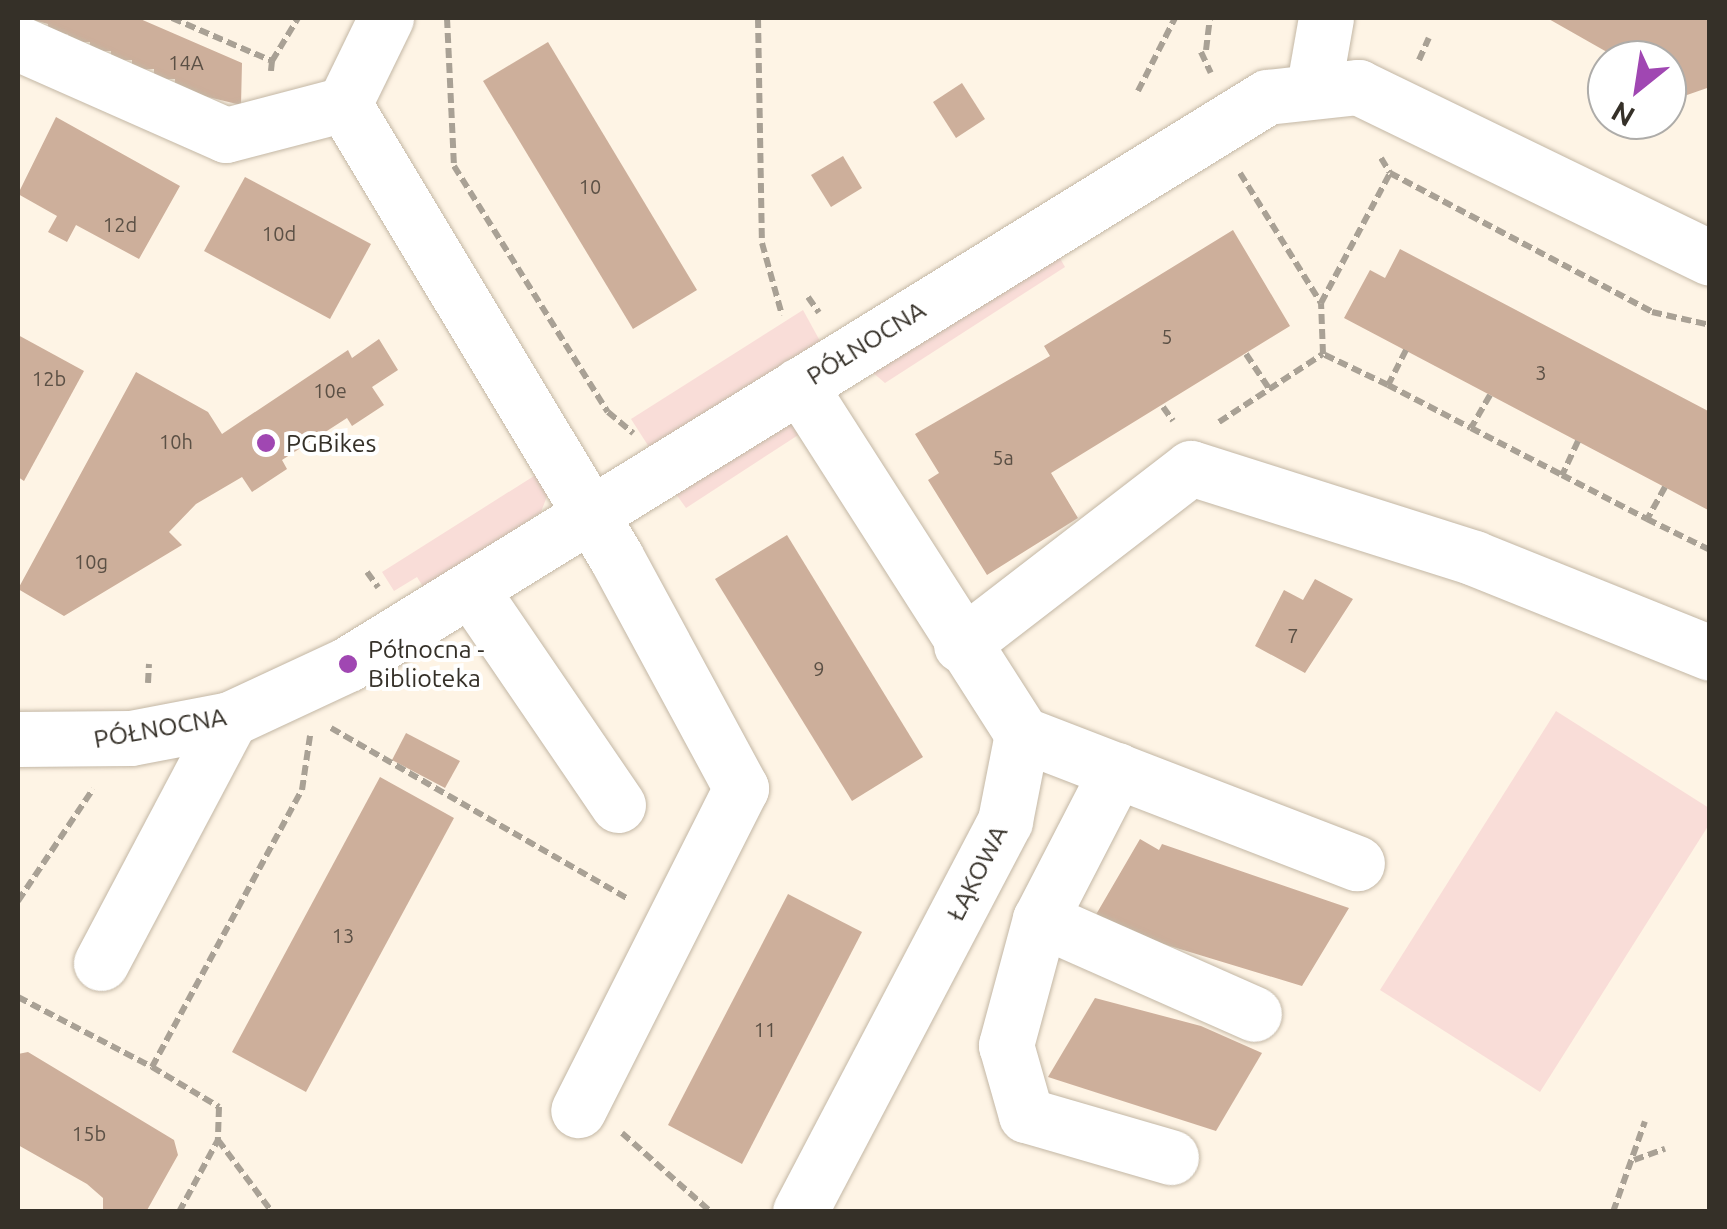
<!DOCTYPE html>
<meta charset="utf-8">
<style>
body{margin:0}
#map{position:relative;width:1727px;height:1229px;overflow:hidden;background:#fef4e5;font-family:Ubuntu,sans-serif}
div>[style]{position:absolute}
.green>*{inset:0;background:#f9ddd8}
.building>*{inset:0;background:#cdaf9b}
.path>*{height:6px;margin-top:-3px;transform-origin:0;background:repeating-linear-gradient(90deg,#a9a195 0 10px,transparent 0 15px)}
.roads{filter:drop-shadow(0 0 2px #c3b7a5) drop-shadow(0 0 2px #c3b7a5)}
.minor>*{height:55px;margin:-27.5px;padding:0 27.5px;transform-origin:27.5px;border-radius:27.5px;background:#fff}
.dots>*{width:28px;height:28px;translate:-50% -50%;box-sizing:border-box;border:5px solid #fff;border-radius:50%}
span{translate:-50% -50%;white-space:nowrap;text-align:center;line-height:1.15;-webkit-text-stroke:8px #fff;paint-order:stroke}
.number-label{font-size:20px;color:#5b5045}
.number-label span{-webkit-text-stroke-width:0}
.street-label{font-size:25px;color:#353028}
.poi-label{font-size:25px;color:#353028}
.left{translate:0 -50%;text-align:left}
.frame{position:absolute;inset:0;border:20px solid #353028;pointer-events:none}
.north{position:absolute;left:1587px;top:40px;width:100px;height:100px;box-sizing:border-box;background:#fff;border:2px solid #aeaca9;border-radius:50%;rotate:210deg;font-size:28px;font-weight:700;line-height:40px;text-align:center;color:#353028}
.north::after{content:'';display:block;margin:auto;width:35px;height:45px;background:#a047b2;clip-path:polygon(50% 0,100% 100%,50% 72%,0 100%)}
</style>
<div id="map">
<div class="green">
<div style="clip-path:polygon(1057px 253px,1065px 267px,885px 383px,871px 371px)"></div>
<div style="clip-path:polygon(803px 310px,820px 341px,649px 447px,631px 419px)"></div>
<div style="clip-path:polygon(793px 423px,806px 430px,686px 508px,676px 494px)"></div>
<div style="clip-path:polygon(545px 469px,549px 491px,541px 512px,425px 590px,417px 577px,394px 591px,382px 572px)"></div>
<div style="clip-path:polygon(1556px 711px,1709px 808px,1710px 823px,1540px 1092px,1380px 990px)"></div>
</div>
<div class="building">
<div style="clip-path:polygon(26px 18px,138px 18px,242px 63px,241px 105px,175px 89px,175px 79px,154px 79px,154px 69px,132px 70px,132px 60px,111px 60px,111px 51px,90px 51px,90px 42px,68px 42px,68px 34px,48px 34px,48px 24px)"></div>
<div style="clip-path:polygon(1547px 18px,1710px 18px,1710px 87px,1687px 95px,1667px 84px,1667px 60px,1621px 60px)"></div>
<div style="clip-path:polygon(548px 42px,697px 290px,633px 329px,483px 81px)"></div>
<div style="clip-path:polygon(962px 83px,985px 119px,956px 138px,933px 102px)"></div>
<div style="clip-path:polygon(56px 117px,180px 186px,139px 259px,76px 225px,67px 242px,48px 232px,57px 216px,18px 194px)"></div>
<div style="clip-path:polygon(843px 156px,862px 188px,831px 207px,811px 175px)"></div>
<div style="clip-path:polygon(245px 177px,371px 244px,330px 319px,204px 251px)"></div>
<div style="clip-path:polygon(1233px 230px,1290px 326px,1051px 473px,1078px 518px,987px 575px,928px 480px,939px 473px,915px 434px,1050px 356px,1044px 346px)"></div>
<div style="clip-path:polygon(1400px 249px,1710px 412px,1710px 511px,1344px 318px,1370px 270px,1385px 278px)"></div>
<div style="clip-path:polygon(18px 335px,84px 371px,24px 481px,18px 477px)"></div>
<div style="clip-path:polygon(379px 339px,398px 370px,372px 387px,384px 405px,352px 426px,347px 418px,282px 460px,287px 469px,252px 492px,242px 477px,196px 504px,169px 532px,182px 545px,64px 616px,18px 589px,136px 372px,208px 412px,222px 434px,348px 350px,352px 358px)"></div>
<div style="clip-path:polygon(787px 535px,923px 757px,852px 801px,715px 579px)"></div>
<div style="clip-path:polygon(1315px 579px,1353px 599px,1305px 673px,1255px 646px,1284px 590px,1303px 600px)"></div>
<div style="clip-path:polygon(406px 733px,460px 761px,445px 788px,392px 760px)"></div>
<div style="clip-path:polygon(380px 777px,454px 818px,306px 1092px,232px 1052px)"></div>
<div style="clip-path:polygon(1140px 839px,1159px 850px,1162px 844px,1349px 908px,1302px 986px,1137px 936px,1094px 918px)"></div>
<div style="clip-path:polygon(788px 894px,862px 932px,742px 1164px,668px 1125px)"></div>
<div style="clip-path:polygon(1095px 998px,1201px 1026px,1262px 1053px,1216px 1131px,1048px 1077px)"></div>
<div style="clip-path:polygon(28px 1052px,174px 1140px,178px 1155px,146px 1212px,103px 1212px,103px 1198px,87px 1184px,18px 1145px,18px 1054px)"></div>
</div>
<div class="path">
<div style="left:172px;top:18px;width:109px;rotate:23.3deg"></div>
<div style="left:272px;top:61px;width:10px;rotate:96deg"></div>
<div style="left:447px;top:18px;width:148px;rotate:87.3deg"></div>
<div style="left:454px;top:166px;width:290px;rotate:58deg"></div>
<div style="left:608px;top:412px;width:33px;rotate:40deg"></div>
<div style="left:758px;top:18px;width:225px;rotate:89deg"></div>
<div style="left:762px;top:243px;width:75px;rotate:74.5deg"></div>
<div style="left:1206px;top:50px;width:32px;rotate:-83deg"></div>
<div style="left:1201px;top:52px;width:23px;rotate:65deg"></div>
<div style="left:1419px;top:60px;width:24px;rotate:-66deg"></div>
<div style="left:272px;top:61px;width:50px;rotate:-58.8deg"></div>
<div style="left:1138px;top:91px;width:82px;rotate:-63.1deg"></div>
<div style="left:1381px;top:158px;width:17px;rotate:59deg"></div>
<div style="left:1390px;top:173px;width:297px;rotate:27.9deg"></div>
<div style="left:1652px;top:312px;width:59px;rotate:12.6deg"></div>
<div style="left:1240px;top:173px;width:153px;rotate:58.1deg"></div>
<div style="left:808px;top:297px;width:19px;rotate:55deg"></div>
<div style="left:1406px;top:350px;width:39px;rotate:117deg"></div>
<div style="left:1388px;top:385px;width:93px;rotate:27.4deg"></div>
<div style="left:1246px;top:354px;width:43px;rotate:56.3deg"></div>
<div style="left:1388px;top:385px;width:72px;rotate:-154.5deg"></div>
<div style="left:1323px;top:354px;width:51px;rotate:-92.2deg"></div>
<div style="left:1321px;top:303px;width:147px;rotate:-62deg"></div>
<div style="left:1490px;top:395px;width:38px;rotate:120deg"></div>
<div style="left:1471px;top:428px;width:102px;rotate:27.3deg"></div>
<div style="left:1163px;top:407px;width:17px;rotate:54deg"></div>
<div style="left:1219px;top:422px;width:124px;rotate:-33.2deg"></div>
<div style="left:1578px;top:441px;width:38px;rotate:115deg"></div>
<div style="left:1562px;top:475px;width:96px;rotate:27.4deg"></div>
<div style="left:1665px;top:487px;width:37px;rotate:119deg"></div>
<div style="left:1647px;top:519px;width:70px;rotate:26.2deg"></div>
<div style="left:367px;top:572px;width:19px;rotate:54deg"></div>
<div style="left:148px;top:683px;width:19px;rotate:-87deg"></div>
<div style="left:331px;top:728px;width:343px;rotate:29.9deg"></div>
<div style="left:18px;top:901px;width:135px;rotate:-56.2deg"></div>
<div style="left:18px;top:997px;width:151px;rotate:27.6deg"></div>
<div style="left:152px;top:1067px;width:315px;rotate:-61.6deg"></div>
<div style="left:302px;top:790px;width:55px;rotate:-81.6deg"></div>
<div style="left:152px;top:1067px;width:78px;rotate:30.8deg"></div>
<div style="left:219px;top:1107px;width:33px;rotate:92deg"></div>
<div style="left:218px;top:1140px;width:90px;rotate:53.1deg"></div>
<div style="left:622px;top:1133px;width:119px;rotate:41.6deg"></div>
<div style="left:1634px;top:1160px;width:33px;rotate:-20deg"></div>
<div style="left:179px;top:1212px;width:82px;rotate:-61.6deg"></div>
<div style="left:1613px;top:1212px;width:96px;rotate:-70.6deg"></div>
</div>
<div class="roads">
<div class="minor">
<div style="left:386px;top:18px;width:96px;rotate:116deg"></div>
<div style="left:344px;top:104px;width:528px;rotate:59.02deg"></div>
<div style="left:616px;top:557px;width:263px;rotate:61.6deg"></div>
<div style="left:741px;top:788px;width:361px;rotate:116.8deg"></div>
<div style="left:18px;top:43px;width:227px;rotate:23.9deg"></div>
<div style="left:226px;top:135px;width:122px;rotate:-14.7deg"></div>
<div style="left:1314px;top:86px;width:69px;rotate:-80deg"></div>
<div style="left:799px;top:385px;width:414px;rotate:57.4deg"></div>
<div style="left:1022px;top:734px;width:89px;rotate:101.1deg"></div>
<div style="left:1005px;top:821px;width:441px;rotate:117.7deg"></div>
<div style="left:472px;top:591px;width:259px;rotate:55.7deg"></div>
<div style="left:961px;top:645px;width:290px;rotate:-37.6deg"></div>
<div style="left:1191px;top:468px;width:297px;rotate:17.6deg"></div>
<div style="left:1474px;top:558px;width:254px;rotate:21.9deg"></div>
<div style="left:1022px;top:734px;width:359px;rotate:21.1deg"></div>
<div style="left:18px;top:739px;width:113px;rotate:-0.5deg"></div>
<div style="left:131px;top:738px;width:101px;rotate:-10.9deg"></div>
<div style="left:230px;top:719px;width:130px;rotate:-25deg"></div>
<div style="left:348px;top:664px;width:1080px;rotate:-31.67deg"></div>
<div style="left:1267px;top:97px;width:92px;rotate:-6.3deg"></div>
<div style="left:1358px;top:87px;width:391px;rotate:25.9deg"></div>
<div style="left:1117px;top:770px;width:168px;rotate:117.3deg"></div>
<div style="left:1040px;top:919px;width:131px;rotate:105.1deg"></div>
<div style="left:1006px;top:1045px;width:73px;rotate:74.1deg"></div>
<div style="left:1026px;top:1115px;width:151px;rotate:16.2deg"></div>
<div style="left:1040px;top:919px;width:234px;rotate:23.9deg"></div>
<div style="left:101px;top:963px;width:276px;rotate:-62.1deg"></div>
</div>
</div>
<div class="dots">
<div style="left:266px;top:443px;background:#a047b2"></div>
<div style="left:348px;top:664px;background:#a047b2"></div>
</div>
<div class="number-label">
<span style="left:186px;top:62px">14A</span>
<span style="left:590px;top:186px">10</span>
<span style="left:120px;top:224px">12d</span>
<span style="left:279px;top:233px">10d</span>
<span style="left:1167px;top:336px">5</span>
<span style="left:1541px;top:372px">3</span>
<span style="left:49px;top:378px">12b</span>
<span style="left:330px;top:390px">10e</span>
<span style="left:176px;top:441px">10h</span>
<span style="left:1003px;top:457px">5a</span>
<span style="left:91px;top:561px">10g</span>
<span style="left:1293px;top:635px">7</span>
<span style="left:819px;top:668px">9</span>
<span style="left:343px;top:935px">13</span>
<span style="left:765px;top:1029px">11</span>
<span style="left:89px;top:1133px">15b</span>
</div>
<div class="street-label">
<span style="left:866px;top:343px;rotate:-32deg">PÓŁNOCNA</span>
<span style="left:160px;top:728px;rotate:-10deg">PÓŁNOCNA</span>
<span style="left:977px;top:873px;rotate:-63deg">ŁĄKOWA</span>
</div>
<div class="poi-label">
<span class="left" style="left:286px;top:443px">PGBikes</span>
<span class="left" style="left:368px;top:664px">Północna -<br>Biblioteka</span>
</div>
<div class="frame"></div>
<div class="north">N</div>
</div>
